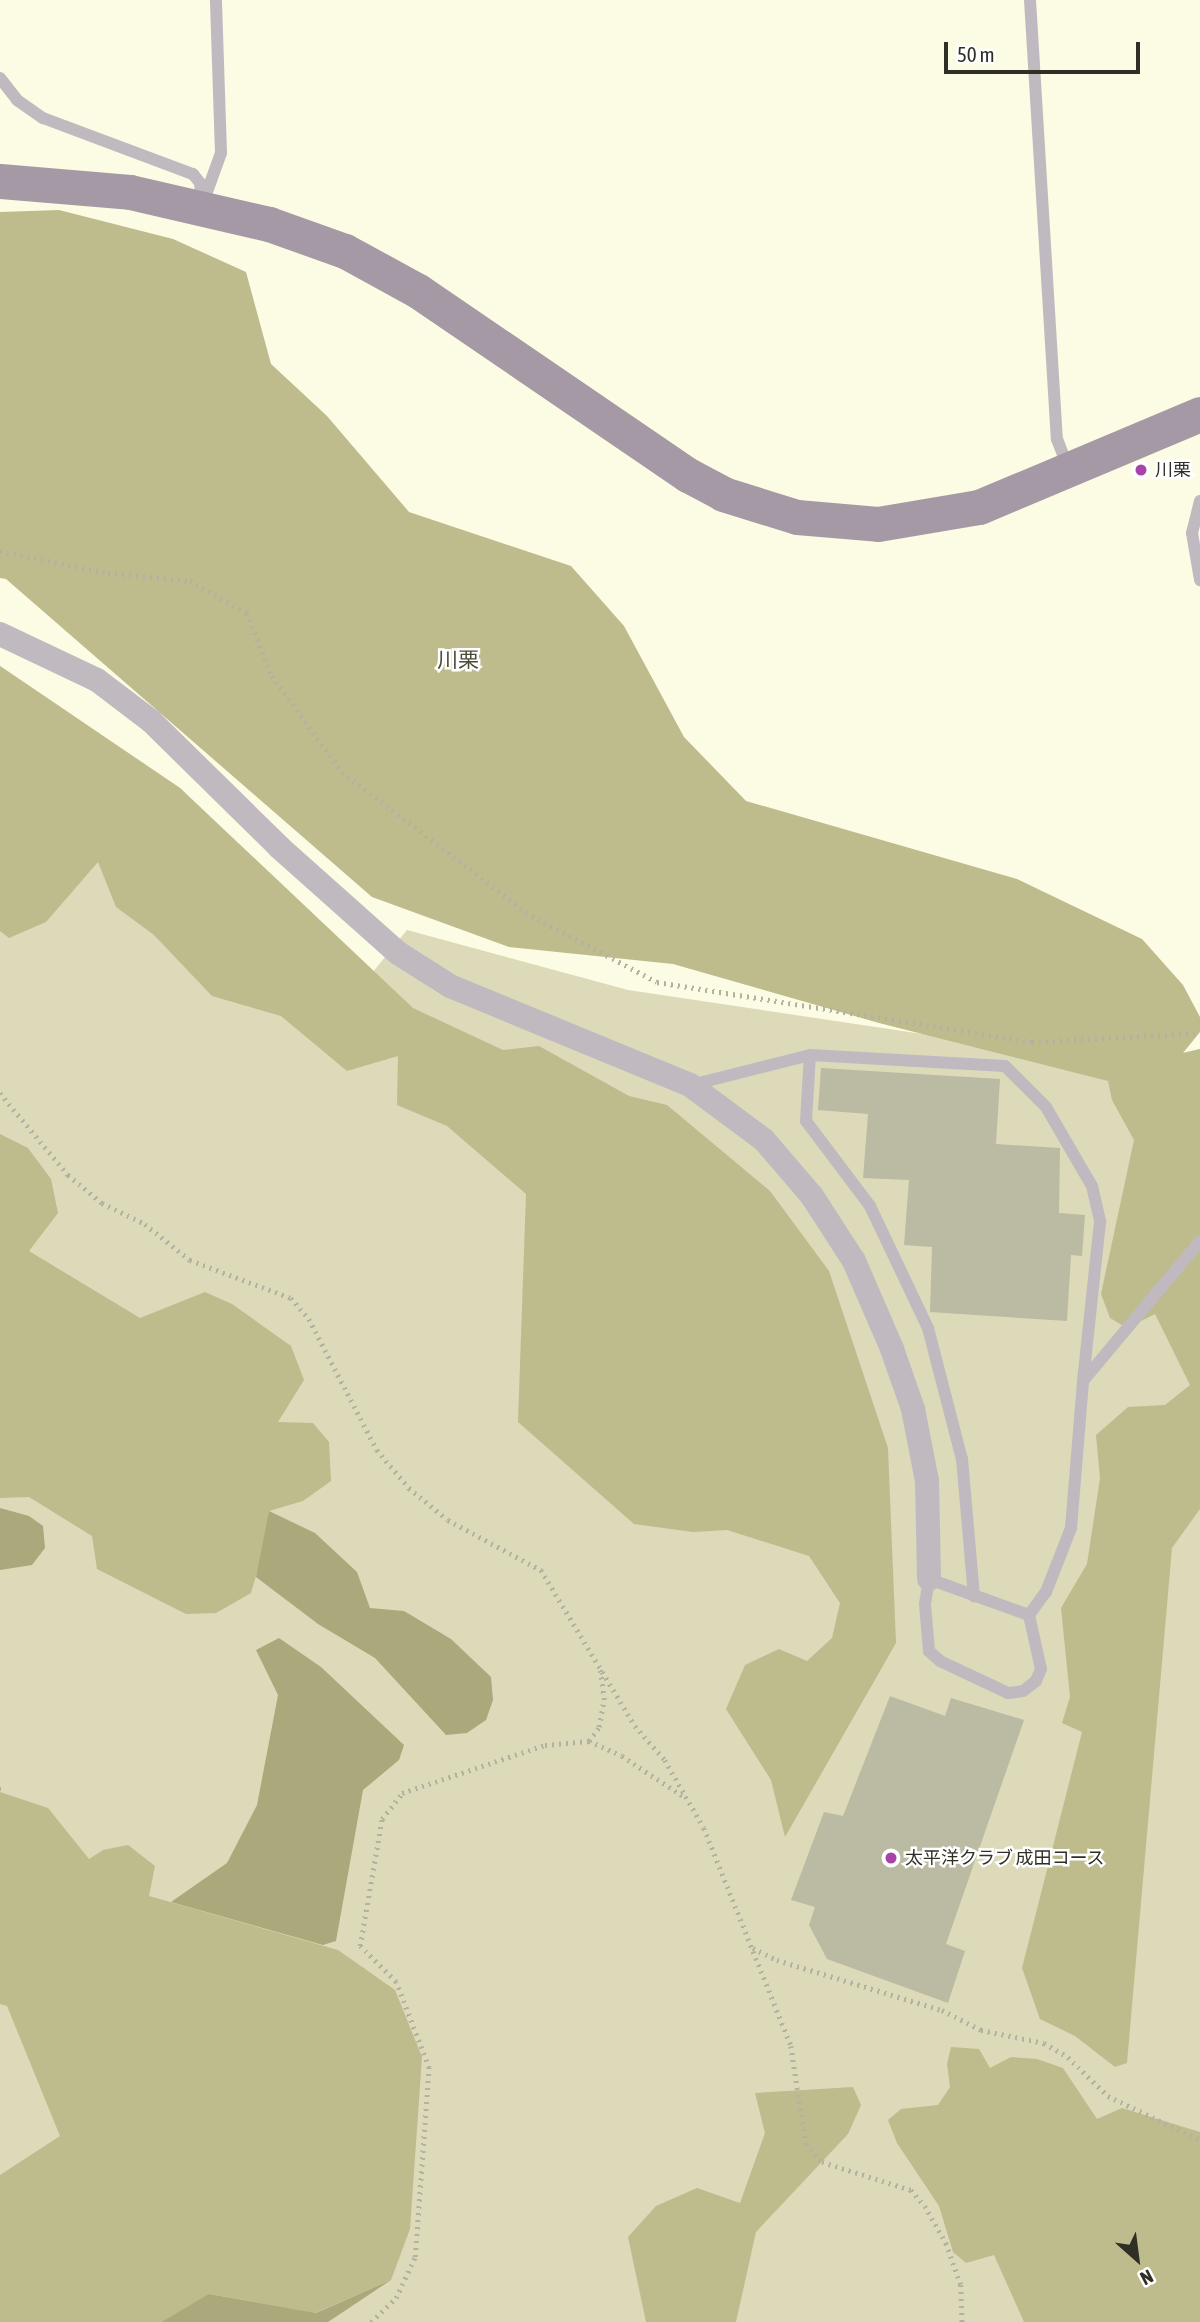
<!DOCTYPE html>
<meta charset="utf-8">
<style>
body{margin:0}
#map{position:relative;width:1200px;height:2322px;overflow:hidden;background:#fcfbe3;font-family:"Asap Condensed","Noto Sans JP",sans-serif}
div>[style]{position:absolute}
.green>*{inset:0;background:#dcdab9}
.forest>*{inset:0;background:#bebb8d}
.water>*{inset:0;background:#aba87b}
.building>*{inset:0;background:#bbbaa3}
.path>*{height:4.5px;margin-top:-2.25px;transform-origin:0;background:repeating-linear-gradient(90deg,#b3b2a0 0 2px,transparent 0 7px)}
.lane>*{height:12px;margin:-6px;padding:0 6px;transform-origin:6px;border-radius:6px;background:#c1b9c0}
.street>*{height:24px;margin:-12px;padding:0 12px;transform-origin:12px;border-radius:12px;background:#c1b9c0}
.secondary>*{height:35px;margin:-17.5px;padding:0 17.5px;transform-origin:17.5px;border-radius:17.5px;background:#a599a5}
.dots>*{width:19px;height:19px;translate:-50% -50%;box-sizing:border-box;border:4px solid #fff;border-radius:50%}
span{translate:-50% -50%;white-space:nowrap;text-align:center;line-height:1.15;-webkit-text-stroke:5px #fff;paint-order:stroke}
.poi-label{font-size:18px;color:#2f2f26}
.left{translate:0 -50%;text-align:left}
.quarter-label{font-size:21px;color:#4d4c38}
.north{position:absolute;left:1102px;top:2224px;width:70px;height:70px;-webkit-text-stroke:5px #fff;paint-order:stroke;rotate:152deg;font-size:19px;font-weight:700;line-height:28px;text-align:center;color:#2f2f26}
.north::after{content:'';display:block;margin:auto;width:24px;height:32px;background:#2f2f26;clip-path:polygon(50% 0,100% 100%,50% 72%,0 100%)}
.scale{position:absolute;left:944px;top:42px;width:196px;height:32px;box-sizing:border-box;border:4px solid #2f2f26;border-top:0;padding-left:9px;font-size:21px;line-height:24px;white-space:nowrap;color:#2f2f26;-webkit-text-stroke:5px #fff;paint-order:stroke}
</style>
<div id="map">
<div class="green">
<div style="clip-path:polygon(0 666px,180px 788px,372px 973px,407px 930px,628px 990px,1103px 1061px,1130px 1065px,1200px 1049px,1200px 2322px,0 2322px)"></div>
</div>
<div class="forest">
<div style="clip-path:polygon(59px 210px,173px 239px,246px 272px,271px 364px,327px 416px,409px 512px,571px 566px,624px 626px,684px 737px,746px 801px,1017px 879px,1142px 939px,1183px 985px,1200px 1017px,1200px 1032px,1183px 1053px,1200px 1049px,1200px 1509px,1172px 1548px,1127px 2063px,1115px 2067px,1075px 2036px,1040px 2019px,1022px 1968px,1082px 1732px,1062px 1723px,1070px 1697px,1061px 1608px,1087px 1564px,1100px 1478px,1096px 1435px,1128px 1407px,1165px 1405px,1190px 1385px,1155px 1314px,1127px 1328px,1110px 1318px,1101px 1294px,1134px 1140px,1112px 1100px,1108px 1081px,879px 1023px,673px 964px,509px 947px,372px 897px,6px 579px,0 578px,0 212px)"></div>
<div style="clip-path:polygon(0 666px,180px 788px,413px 1008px,503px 1050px,539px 1046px,629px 1096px,667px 1105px,770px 1191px,829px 1271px,888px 1448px,896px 1643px,785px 1837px,771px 1780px,726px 1709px,745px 1665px,779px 1649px,807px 1661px,832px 1638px,840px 1603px,809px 1556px,727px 1530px,693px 1532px,634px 1524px,518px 1422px,526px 1194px,447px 1126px,397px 1105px,398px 1056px,347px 1071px,281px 1016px,212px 996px,154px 935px,116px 907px,98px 862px,46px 922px,9px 938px,0 931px)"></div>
<div style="clip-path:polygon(0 1134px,28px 1148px,51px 1179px,58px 1213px,29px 1251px,140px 1318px,205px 1292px,232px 1304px,291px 1346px,304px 1380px,278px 1422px,313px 1423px,329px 1442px,331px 1481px,303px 1501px,269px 1511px,265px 1545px,251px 1593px,216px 1613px,186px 1614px,97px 1569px,92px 1536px,29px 1497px,0 1498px)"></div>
<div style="clip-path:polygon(0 1792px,48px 1808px,89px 1859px,103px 1850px,128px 1845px,155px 1866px,149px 1896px,338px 1950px,395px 1990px,422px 2057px,410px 2229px,391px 2280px,315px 2313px,210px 2294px,161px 2322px,0 2322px,0 2175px,60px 2136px,7px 2006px,0 2004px)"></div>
<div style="clip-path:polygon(951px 2047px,979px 2049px,990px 2068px,1011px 2057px,1037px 2059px,1063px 2068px,1097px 2119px,1122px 2108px,1200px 2132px,1200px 2322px,1024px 2322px,994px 2255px,966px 2263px,953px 2252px,939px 2206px,897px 2143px,888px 2120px,901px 2109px,938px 2105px,950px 2087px,947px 2064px)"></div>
<div style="clip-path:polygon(853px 2087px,861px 2105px,848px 2134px,756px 2232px,736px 2322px,646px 2322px,628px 2237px,656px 2206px,697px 2188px,740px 2203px,765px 2133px,755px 2093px)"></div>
</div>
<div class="water">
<div style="clip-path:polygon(0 1508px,29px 1516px,43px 1526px,45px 1548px,32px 1565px,0 1570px)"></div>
<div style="clip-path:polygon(269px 1511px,315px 1533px,357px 1572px,370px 1608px,404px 1611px,451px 1639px,491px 1677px,493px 1700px,486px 1720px,467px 1733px,446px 1735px,375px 1658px,318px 1624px,256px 1577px)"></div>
<div style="clip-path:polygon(279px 1638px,321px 1667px,404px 1745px,399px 1760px,363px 1790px,336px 1941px,323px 1945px,171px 1902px,227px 1863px,257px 1805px,278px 1695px,256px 1650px)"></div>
<div style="clip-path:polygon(391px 2280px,328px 2322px,161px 2322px,209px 2294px,316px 2313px)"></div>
</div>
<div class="building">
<div style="clip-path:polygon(821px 1068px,1000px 1079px,996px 1144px,1060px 1148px,1059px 1213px,1085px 1215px,1082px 1256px,1071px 1255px,1067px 1321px,930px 1312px,932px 1247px,904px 1245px,909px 1180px,863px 1178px,868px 1114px,818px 1110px)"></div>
<div style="clip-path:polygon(890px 1696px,945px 1716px,951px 1698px,1024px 1720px,946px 1944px,965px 1951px,948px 2003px,827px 1959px,809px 1925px,815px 1907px,791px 1900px,824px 1812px,843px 1816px)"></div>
</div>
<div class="path">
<div style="left:0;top:551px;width:110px;rotate:11.5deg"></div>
<div style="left:108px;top:573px;width:82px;rotate:5.6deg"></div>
<div style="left:190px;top:581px;width:65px;rotate:29.3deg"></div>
<div style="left:247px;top:613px;width:68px;rotate:68.4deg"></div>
<div style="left:272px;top:676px;width:119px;rotate:53.9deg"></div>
<div style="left:342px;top:772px;width:238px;rotate:37.2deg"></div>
<div style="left:532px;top:916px;width:141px;rotate:27.8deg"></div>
<div style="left:657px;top:982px;width:380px;rotate:9.1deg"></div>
<div style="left:1032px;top:1042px;width:168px;rotate:-3.1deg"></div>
<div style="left:0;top:1093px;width:107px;rotate:50.3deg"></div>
<div style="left:68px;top:1175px;width:44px;rotate:39.5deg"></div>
<div style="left:102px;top:1203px;width:48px;rotate:26deg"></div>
<div style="left:145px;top:1224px;width:58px;rotate:38.7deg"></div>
<div style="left:190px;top:1260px;width:108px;rotate:20.6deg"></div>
<div style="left:291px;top:1298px;width:28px;rotate:49deg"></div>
<div style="left:309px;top:1319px;width:148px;rotate:62.6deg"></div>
<div style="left:377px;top:1450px;width:50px;rotate:49.9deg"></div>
<div style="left:409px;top:1488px;width:50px;rotate:39.4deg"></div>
<div style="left:448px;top:1520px;width:106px;rotate:28.3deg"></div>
<div style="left:541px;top:1570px;width:182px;rotate:58.9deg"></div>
<div style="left:635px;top:1726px;width:45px;rotate:48.6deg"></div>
<div style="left:665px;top:1760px;width:78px;rotate:60.2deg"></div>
<div style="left:704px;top:1828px;width:235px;rotate:68.2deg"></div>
<div style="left:791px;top:2046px;width:99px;rotate:81.3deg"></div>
<div style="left:806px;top:2144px;width:24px;rotate:48deg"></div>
<div style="left:822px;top:2162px;width:93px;rotate:17.5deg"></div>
<div style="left:911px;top:2190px;width:21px;rotate:49deg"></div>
<div style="left:925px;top:2206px;width:43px;rotate:60.4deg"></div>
<div style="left:946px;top:2243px;width:45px;rotate:70.3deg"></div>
<div style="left:961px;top:2285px;width:37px;rotate:88deg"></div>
<div style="left:589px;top:1741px;width:17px;rotate:-54deg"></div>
<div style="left:599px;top:1727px;width:27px;rotate:-80deg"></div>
<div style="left:604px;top:1700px;width:32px;rotate:-97deg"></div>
<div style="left:0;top:1789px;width:1px"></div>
<div style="left:753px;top:1948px;width:27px;rotate:27deg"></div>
<div style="left:777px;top:1960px;width:172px;rotate:16.9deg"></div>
<div style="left:942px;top:2010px;width:44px;rotate:27.1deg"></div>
<div style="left:981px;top:2030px;width:64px;rotate:11.7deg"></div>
<div style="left:1044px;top:2043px;width:28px;rotate:30deg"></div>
<div style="left:1068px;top:2057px;width:56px;rotate:44.3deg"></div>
<div style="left:1108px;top:2096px;width:102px;rotate:25.6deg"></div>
<div style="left:371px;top:2322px;width:35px;rotate:-44deg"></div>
<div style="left:396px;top:2298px;width:45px;rotate:-65.1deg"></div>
<div style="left:415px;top:2257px;width:190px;rotate:-85.8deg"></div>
<div style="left:429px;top:2068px;width:92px;rotate:-111deg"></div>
<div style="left:396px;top:1982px;width:51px;rotate:-135deg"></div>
<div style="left:360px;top:1946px;width:129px;rotate:-80.2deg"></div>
<div style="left:382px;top:1819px;width:33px;rotate:-52deg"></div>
<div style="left:402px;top:1793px;width:151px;rotate:-18.6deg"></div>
<div style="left:545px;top:1745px;width:44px;rotate:-5.2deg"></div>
<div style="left:589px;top:1741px;width:36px;rotate:24deg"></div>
<div style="left:622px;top:1756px;width:77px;rotate:33.3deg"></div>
</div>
<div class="lane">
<div style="left:1030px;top:0;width:440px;rotate:86.5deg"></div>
<div style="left:1057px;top:439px;width:30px;rotate:69deg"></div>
<div style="left:0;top:78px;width:28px;rotate:52deg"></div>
<div style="left:17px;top:100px;width:32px;rotate:35deg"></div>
<div style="left:43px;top:118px;width:160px;rotate:20.5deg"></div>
<div style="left:193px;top:174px;width:11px;rotate:52deg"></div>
<div style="left:200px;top:183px;width:24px;rotate:85deg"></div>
<div style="left:203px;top:203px;width:53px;rotate:-70.2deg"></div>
<div style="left:221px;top:153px;width:153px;rotate:-91.9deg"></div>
<div style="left:1200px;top:501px;width:33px;rotate:104deg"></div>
<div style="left:1192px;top:533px;width:48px;rotate:80.3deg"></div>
<div style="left:810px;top:1055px;width:66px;rotate:93.5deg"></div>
<div style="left:806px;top:1121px;width:106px;rotate:53deg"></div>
<div style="left:870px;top:1206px;width:135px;rotate:64.6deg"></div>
<div style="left:928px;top:1328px;width:135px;rotate:75.5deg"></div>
<div style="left:962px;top:1459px;width:138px;rotate:85deg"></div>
<div style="left:691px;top:1085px;width:123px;rotate:-14.1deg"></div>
<div style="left:810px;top:1055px;width:195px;rotate:3.2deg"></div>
<div style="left:1005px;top:1066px;width:58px;rotate:45deg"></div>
<div style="left:1046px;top:1107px;width:91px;rotate:59.8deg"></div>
<div style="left:1092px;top:1186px;width:37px;rotate:77deg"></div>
<div style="left:1100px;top:1222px;width:160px;rotate:96.1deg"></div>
<div style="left:929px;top:1579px;width:106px;rotate:19.8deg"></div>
<div style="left:1029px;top:1615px;width:55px;rotate:77.5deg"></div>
<div style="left:1041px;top:1669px;width:13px;rotate:113deg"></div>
<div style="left:1036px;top:1681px;width:16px;rotate:142deg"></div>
<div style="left:1023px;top:1691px;width:15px;rotate:172deg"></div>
<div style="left:1008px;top:1693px;width:75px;rotate:-154.8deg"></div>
<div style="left:940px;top:1661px;width:15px;rotate:-138deg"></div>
<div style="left:929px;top:1651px;width:47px;rotate:-94.9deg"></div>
<div style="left:925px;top:1604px;width:25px;rotate:-81deg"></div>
<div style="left:1029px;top:1615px;width:29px;rotate:-54deg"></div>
<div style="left:1046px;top:1592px;width:69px;rotate:-68.7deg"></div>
<div style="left:1071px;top:1528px;width:147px;rotate:-85.3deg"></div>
<div style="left:1083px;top:1381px;width:182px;rotate:-50.1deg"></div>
</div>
<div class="street">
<div style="left:0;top:634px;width:107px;rotate:25.4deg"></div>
<div style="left:97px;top:680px;width:68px;rotate:37.2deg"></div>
<div style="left:151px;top:721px;width:180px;rotate:44.5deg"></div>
<div style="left:279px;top:847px;width:159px;rotate:41.7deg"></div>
<div style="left:398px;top:953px;width:62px;rotate:32.4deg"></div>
<div style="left:450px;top:986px;width:260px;rotate:22.4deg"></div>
<div style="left:690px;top:1085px;width:92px;rotate:36.6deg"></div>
<div style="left:764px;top:1140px;width:74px;rotate:49.4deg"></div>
<div style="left:812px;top:1196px;width:77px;rotate:57.1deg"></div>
<div style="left:854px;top:1261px;width:96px;rotate:66.6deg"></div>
<div style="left:892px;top:1349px;width:64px;rotate:70.7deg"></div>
<div style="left:913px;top:1409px;width:73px;rotate:79deg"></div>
<div style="left:927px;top:1481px;width:98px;rotate:88.8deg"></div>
</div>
<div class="secondary">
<div style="left:0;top:181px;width:130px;rotate:4.8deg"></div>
<div style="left:130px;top:192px;width:143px;rotate:13deg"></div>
<div style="left:269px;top:224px;width:81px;rotate:19.6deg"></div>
<div style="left:345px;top:251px;width:83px;rotate:28.7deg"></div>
<div style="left:418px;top:291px;width:327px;rotate:34.3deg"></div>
<div style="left:688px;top:475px;width:40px;rotate:28deg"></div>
<div style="left:723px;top:494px;width:77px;rotate:17.3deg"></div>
<div style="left:797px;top:517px;width:81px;rotate:4.9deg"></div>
<div style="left:878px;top:524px;width:102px;rotate:-9.6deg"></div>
<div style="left:979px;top:507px;width:240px;rotate:-22.8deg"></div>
</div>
<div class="dots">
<div style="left:1141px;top:470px;background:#a843a8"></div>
<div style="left:891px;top:1858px;background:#a843a8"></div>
</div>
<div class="poi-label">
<span class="left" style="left:1155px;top:470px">川栗</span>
<span class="left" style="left:905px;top:1858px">太平洋クラブ 成田コース</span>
</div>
<div class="quarter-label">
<span style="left:458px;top:659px">川栗</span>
</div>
<div class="north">N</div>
<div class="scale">50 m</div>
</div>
